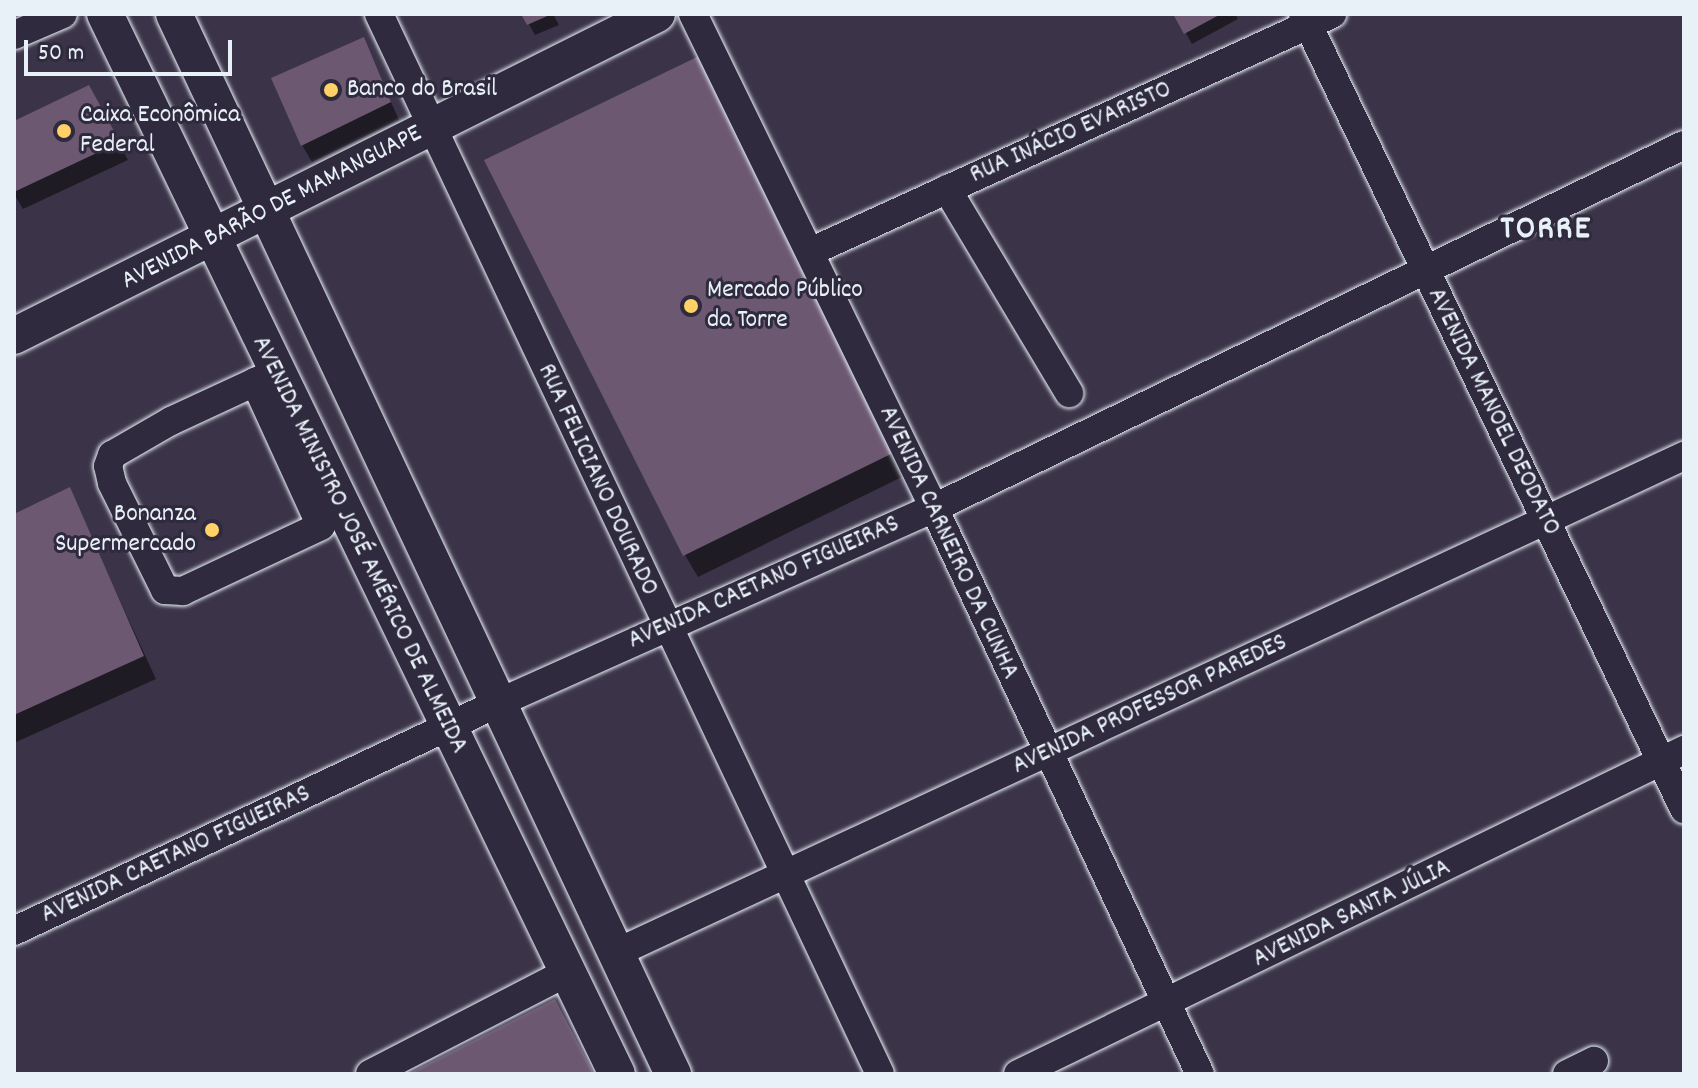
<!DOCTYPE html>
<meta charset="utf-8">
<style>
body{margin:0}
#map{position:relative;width:1698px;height:1088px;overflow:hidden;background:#3b3347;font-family:Dekko,sans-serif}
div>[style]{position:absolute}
.shadow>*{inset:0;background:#0007}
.building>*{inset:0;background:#6c5871}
.roads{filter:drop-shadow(0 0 2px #e8f1f8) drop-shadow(0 0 2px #e8f1f8)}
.minor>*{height:28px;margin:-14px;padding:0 14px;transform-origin:14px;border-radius:14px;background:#2f2a3d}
.major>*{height:36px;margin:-18px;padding:0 18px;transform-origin:18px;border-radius:18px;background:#2f2a3d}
.dots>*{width:22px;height:22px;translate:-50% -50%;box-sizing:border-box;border:4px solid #2f2a3d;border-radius:50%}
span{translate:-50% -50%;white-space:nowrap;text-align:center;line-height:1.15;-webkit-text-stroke:6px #2f2a3d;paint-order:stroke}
.poi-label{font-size:26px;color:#e8f1f8}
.left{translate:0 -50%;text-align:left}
.right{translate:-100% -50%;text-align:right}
.street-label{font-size:26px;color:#e8f1f8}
.district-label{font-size:34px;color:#e8f1f8;font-weight:700;letter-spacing:2px}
.frame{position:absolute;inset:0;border:16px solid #e8f1f8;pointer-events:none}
.scale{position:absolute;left:24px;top:40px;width:208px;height:36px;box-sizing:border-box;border:4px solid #e8f1f8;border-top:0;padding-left:10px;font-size:24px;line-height:28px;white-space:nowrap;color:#e8f1f8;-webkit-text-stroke:6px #2f2a3d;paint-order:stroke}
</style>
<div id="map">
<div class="shadow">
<div style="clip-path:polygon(523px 14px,553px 14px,559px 25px,535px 35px)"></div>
<div style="clip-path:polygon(1175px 14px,1235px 14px,1238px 19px,1192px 44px)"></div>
<div style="clip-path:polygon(363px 39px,399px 120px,312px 162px,302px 145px)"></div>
<div style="clip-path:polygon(698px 59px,908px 474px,698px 577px,685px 555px)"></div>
<div style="clip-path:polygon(98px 104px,128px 160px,23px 209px,14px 194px,14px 123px)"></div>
<div style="clip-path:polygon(69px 490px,156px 679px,14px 743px,14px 516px)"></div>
</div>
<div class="building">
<div style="clip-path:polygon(521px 14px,552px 14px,527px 25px)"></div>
<div style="clip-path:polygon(1173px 14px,1221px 14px,1184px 34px)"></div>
<div style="clip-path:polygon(364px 37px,391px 102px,301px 146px,271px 78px)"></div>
<div style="clip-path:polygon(699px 56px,897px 451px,683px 556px,484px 160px)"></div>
<div style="clip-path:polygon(89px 85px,120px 142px,14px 192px,14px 121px)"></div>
<div style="clip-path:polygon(70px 487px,144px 656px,14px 715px,14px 514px)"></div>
<div style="clip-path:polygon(555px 999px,594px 1074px,408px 1074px)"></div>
</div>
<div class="roads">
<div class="minor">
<div style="left:379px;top:14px;width:1172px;rotate:64.7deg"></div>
<div style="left:693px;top:14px;width:550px;rotate:63.99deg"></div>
<div style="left:934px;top:508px;width:625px;rotate:64.83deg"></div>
<div style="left:1303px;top:14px;width:882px;rotate:64.39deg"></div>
<div style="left:14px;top:35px;width:53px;rotate:-23.2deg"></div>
<div style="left:947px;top:189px;width:238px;rotate:59.1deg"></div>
<div style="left:810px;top:252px;width:574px;rotate:-24.51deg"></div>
<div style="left:255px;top:382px;width:158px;rotate:65.4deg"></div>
<div style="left:321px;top:526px;width:153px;rotate:154.8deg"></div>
<div style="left:183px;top:591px;width:18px;rotate:-177deg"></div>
<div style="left:165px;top:590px;width:119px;rotate:-116.4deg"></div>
<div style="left:112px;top:483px;width:17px;rotate:-103deg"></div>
<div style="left:108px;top:466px;width:12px;rotate:-70deg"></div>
<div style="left:112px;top:455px;width:68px;rotate:-30deg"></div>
<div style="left:171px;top:421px;width:93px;rotate:-24.9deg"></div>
<div style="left:255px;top:382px;width:22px;rotate:-24deg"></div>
<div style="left:14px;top:931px;width:535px;rotate:-25.22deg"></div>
<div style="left:498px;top:703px;width:478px;rotate:-24.1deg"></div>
<div style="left:934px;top:508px;width:833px;rotate:-25.83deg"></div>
<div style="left:616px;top:953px;width:1178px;rotate:-24.96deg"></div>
<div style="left:370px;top:1074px;width:223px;rotate:-27.3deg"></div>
<div style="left:1018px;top:1074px;width:741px;rotate:-25.94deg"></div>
<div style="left:1567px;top:1074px;width:30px;rotate:-26deg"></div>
</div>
<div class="major">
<div style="left:105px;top:14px;width:1177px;rotate:64.22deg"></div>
<div style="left:174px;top:14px;width:1172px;rotate:64.79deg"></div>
<div style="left:14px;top:336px;width:719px;rotate:-26.6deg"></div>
</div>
</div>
<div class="dots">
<div style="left:331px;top:90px;background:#ffd166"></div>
<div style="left:64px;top:131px;background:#ffd166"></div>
<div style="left:691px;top:306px;background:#ffd166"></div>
<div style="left:212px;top:530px;background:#ffd166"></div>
</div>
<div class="poi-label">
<span class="left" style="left:347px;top:90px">Banco do Brasil</span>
<span class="left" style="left:80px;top:131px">Caixa Econômica<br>Federal</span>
<span class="left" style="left:707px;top:306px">Mercado Público<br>da Torre</span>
<span class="right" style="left:196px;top:530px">Bonanza<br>Supermercado</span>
</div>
<div class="street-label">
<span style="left:1071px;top:133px;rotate:-24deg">RUA INÁCIO EVARISTO</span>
<span style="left:272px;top:208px;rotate:-27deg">AVENIDA BARÃO DE MAMANGUAPE</span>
<span style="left:1493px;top:412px;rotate:64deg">AVENIDA MANOEL DEODATO</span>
<span style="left:597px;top:480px;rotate:65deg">RUA FELICIANO DOURADO</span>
<span style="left:948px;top:543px;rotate:65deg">AVENIDA CARNEIRO DA CUNHA</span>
<span style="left:359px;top:545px;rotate:64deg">AVENIDA MINISTRO JOSÉ AMÉRICO DE ALMEIDA</span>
<span style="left:764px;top:583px;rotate:-24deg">AVENIDA CAETANO FIGUEIRAS</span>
<span style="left:1150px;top:705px;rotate:-25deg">AVENIDA PROFESSOR PAREDES</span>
<span style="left:176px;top:855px;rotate:-25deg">AVENIDA CAETANO FIGUEIRAS</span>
<span style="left:1352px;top:914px;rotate:-26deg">AVENIDA SANTA JÚLIA</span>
</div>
<div class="district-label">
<span style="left:1546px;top:231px">TORRE</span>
</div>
<div class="frame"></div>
<div class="scale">50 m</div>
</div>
